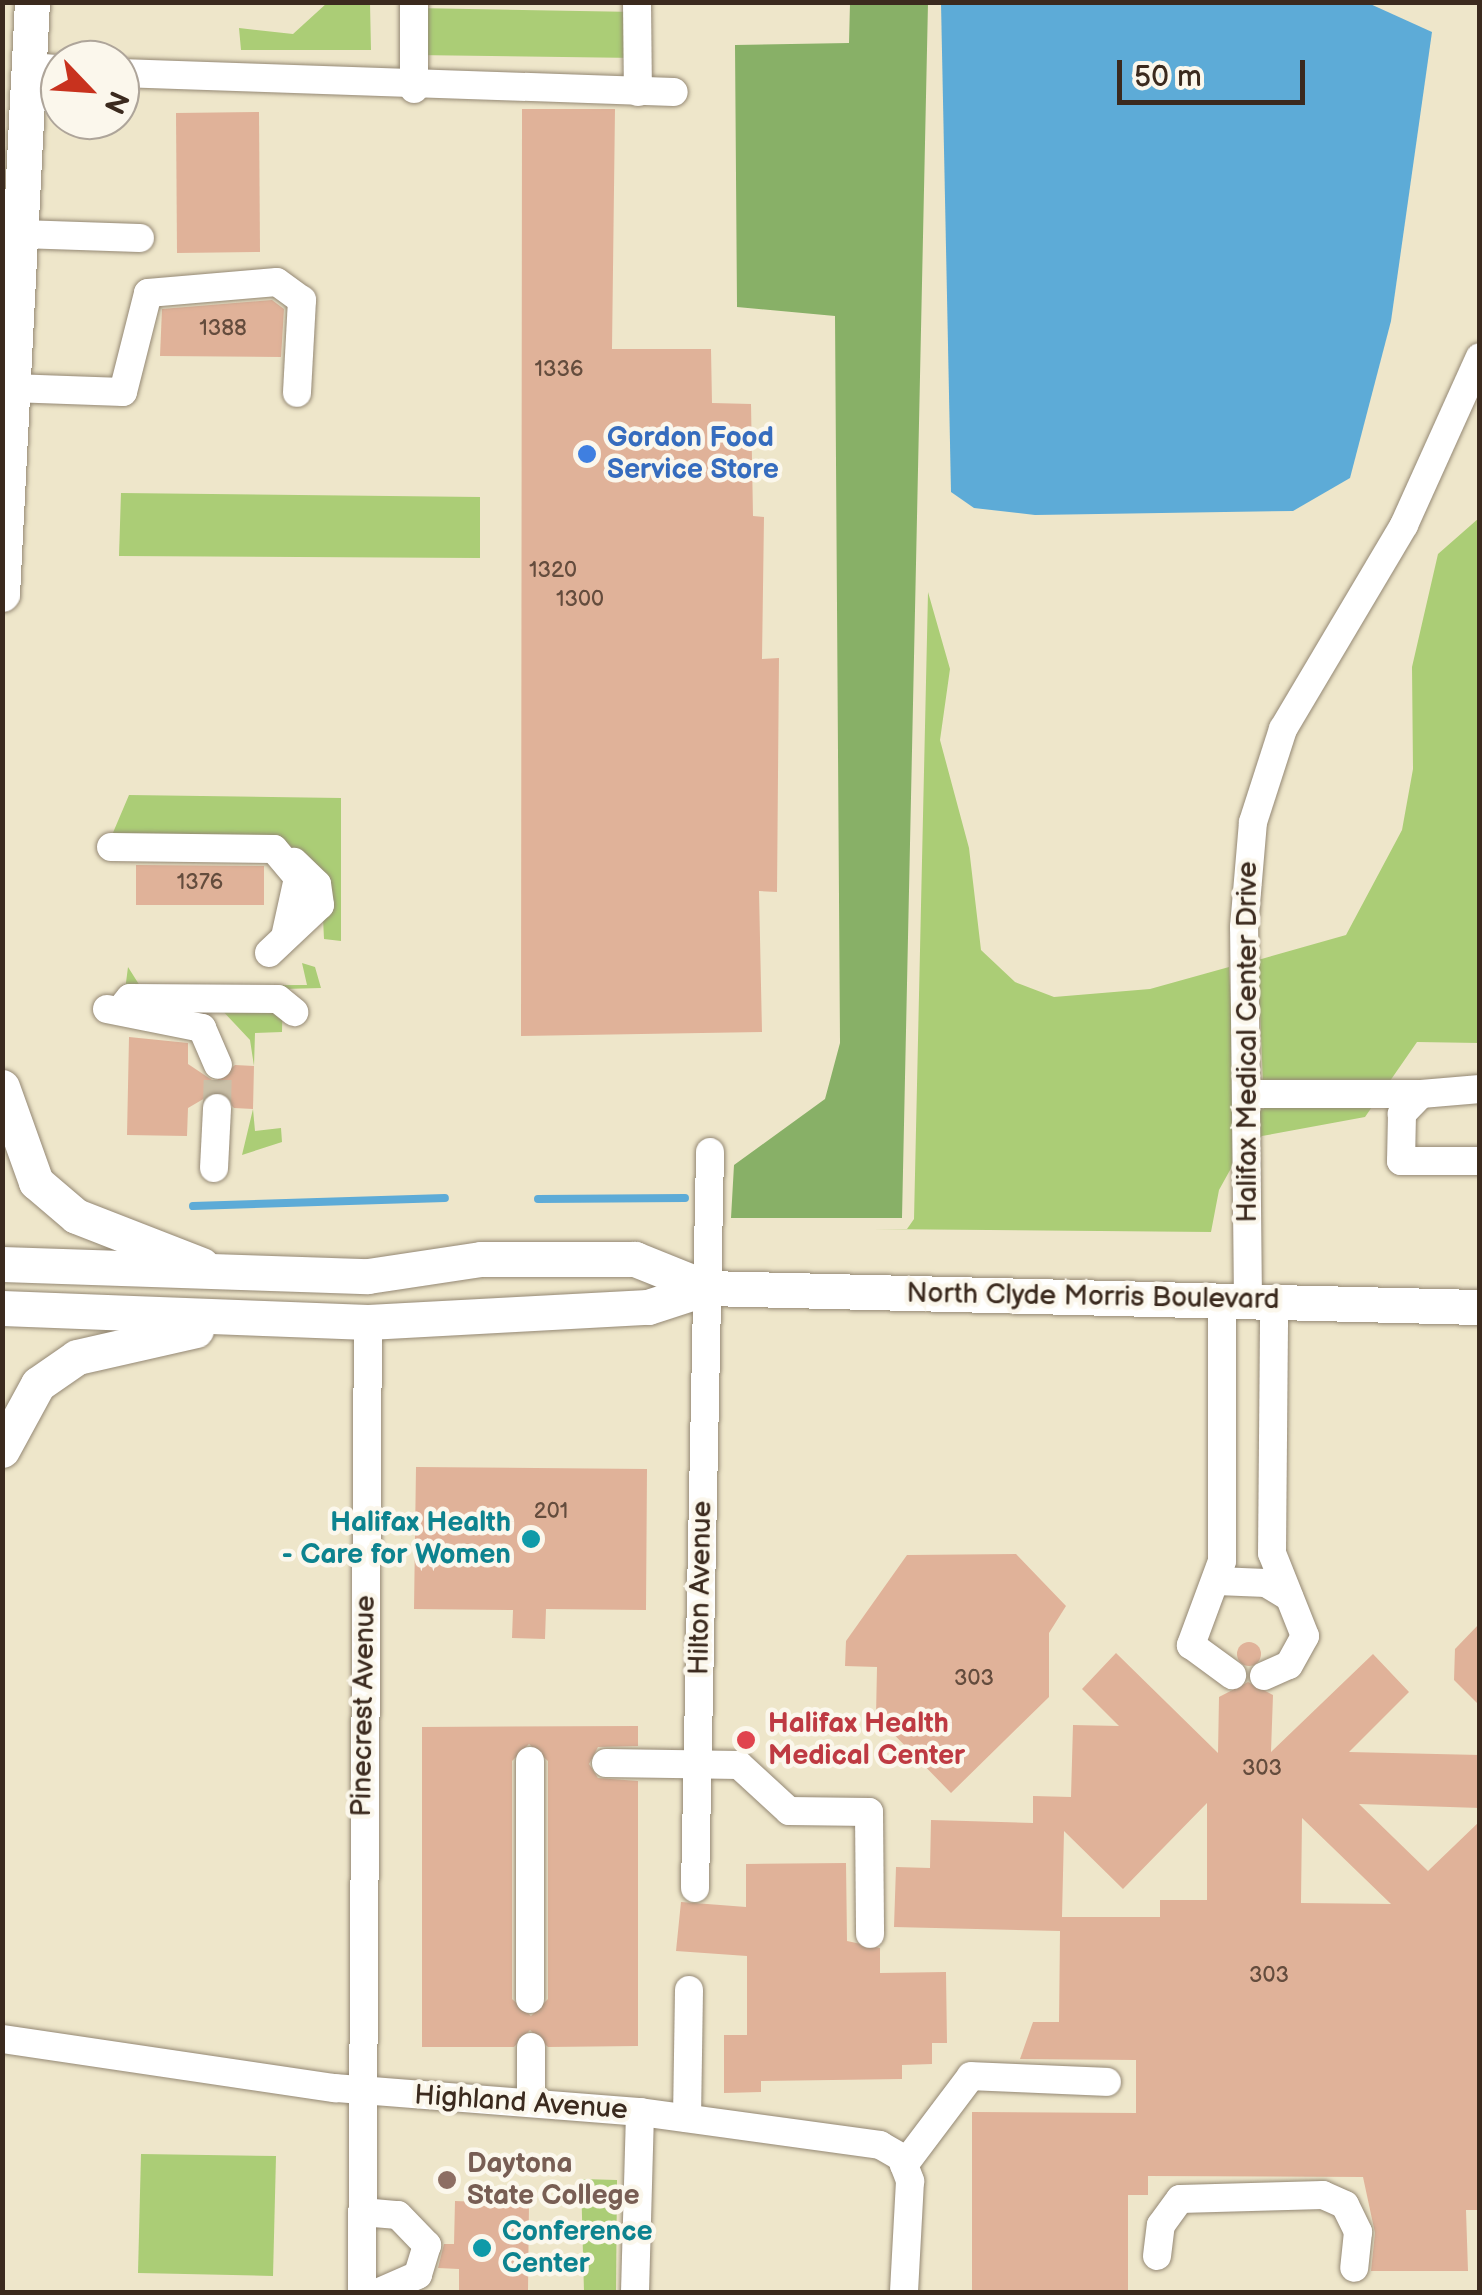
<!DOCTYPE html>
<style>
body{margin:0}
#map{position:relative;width:1482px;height:2295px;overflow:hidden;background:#eee6ca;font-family:"Balsamiq Sans",sans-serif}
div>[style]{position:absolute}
.green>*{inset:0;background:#abcd76}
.forest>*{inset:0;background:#88b067}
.water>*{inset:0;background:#5dabd7}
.stream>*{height:8px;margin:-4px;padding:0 4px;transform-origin:4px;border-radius:4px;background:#5dabd7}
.building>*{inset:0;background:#e0b299}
.round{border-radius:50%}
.minor-tunnel>*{height:28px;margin-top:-14px;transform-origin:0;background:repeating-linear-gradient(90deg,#cac0a8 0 28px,transparent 0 42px)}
.roads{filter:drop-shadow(0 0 2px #948874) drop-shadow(0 0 2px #948874)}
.minor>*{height:28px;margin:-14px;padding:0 14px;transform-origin:14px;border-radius:14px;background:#fff}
.major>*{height:35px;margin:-17.5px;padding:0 17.5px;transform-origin:17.5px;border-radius:17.5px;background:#fff}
.dots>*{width:28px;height:28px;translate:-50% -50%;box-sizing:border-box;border:5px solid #fbf7ec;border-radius:50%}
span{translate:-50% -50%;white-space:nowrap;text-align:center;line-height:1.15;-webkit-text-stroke:9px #fbf7ec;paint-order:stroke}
.number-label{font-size:22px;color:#644c3d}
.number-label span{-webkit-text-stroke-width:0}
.shop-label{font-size:28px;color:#366cbe;font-weight:700}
.left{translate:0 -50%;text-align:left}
.street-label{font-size:28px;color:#3b2a1e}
.culture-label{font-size:28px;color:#0d838f;font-weight:700}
.right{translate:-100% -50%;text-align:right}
.health-label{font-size:28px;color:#be3a42;font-weight:700}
.education-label{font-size:28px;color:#785e54;font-weight:700}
.frame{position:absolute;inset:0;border:5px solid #3b2a1e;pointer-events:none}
.north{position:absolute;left:40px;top:40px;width:100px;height:100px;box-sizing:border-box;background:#fbf7ec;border:2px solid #aea59a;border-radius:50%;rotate:115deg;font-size:28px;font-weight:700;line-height:40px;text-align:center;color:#3b2a1e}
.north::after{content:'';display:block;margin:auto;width:35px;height:45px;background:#c8321e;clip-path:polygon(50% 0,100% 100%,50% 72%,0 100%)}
.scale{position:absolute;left:1117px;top:60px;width:188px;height:45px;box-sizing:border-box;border:5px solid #3b2a1e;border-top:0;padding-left:12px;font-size:30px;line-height:35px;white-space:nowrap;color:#3b2a1e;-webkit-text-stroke:8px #fbf7ec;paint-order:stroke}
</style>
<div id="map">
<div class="green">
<div style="clip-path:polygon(327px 3px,370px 3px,371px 50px,241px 50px,239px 28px,293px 34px)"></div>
<div style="clip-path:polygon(414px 8px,637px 12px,637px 58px,414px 55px)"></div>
<div style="clip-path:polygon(121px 493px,480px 497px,480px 558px,119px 556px)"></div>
<div style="clip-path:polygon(1479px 518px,1479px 1043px,1417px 1042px,1365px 1117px,1262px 1136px,1240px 1152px,1219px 1190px,1211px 1232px,872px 1229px,907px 1229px,914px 1219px,928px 592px,950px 669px,940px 740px,969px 848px,981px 950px,1015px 982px,1054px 997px,1150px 989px,1229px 967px,1236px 1106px,1264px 1109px,1258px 960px,1346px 935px,1402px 830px,1413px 769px,1412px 667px,1438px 554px)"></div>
<div style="clip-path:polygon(129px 795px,341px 798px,341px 941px,324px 939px,321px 877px,286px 842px,112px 835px)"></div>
<div style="clip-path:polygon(302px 963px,315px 967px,321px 988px,283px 989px,282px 1032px,255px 1033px,254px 1066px,250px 1040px,219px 1007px,123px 1006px,128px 967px,140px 986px,307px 985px)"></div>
<div style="clip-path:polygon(253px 1109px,255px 1131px,281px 1128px,282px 1142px,242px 1155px)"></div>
<div style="clip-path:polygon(141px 2154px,276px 2156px,273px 2276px,138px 2273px)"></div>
<div style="clip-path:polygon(581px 2179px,617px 2180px,616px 2292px,584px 2292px)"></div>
<div style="clip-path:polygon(83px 2290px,277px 2291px,83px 2292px)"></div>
</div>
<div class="forest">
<div style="clip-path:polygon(850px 3px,928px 3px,902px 1218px,731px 1218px,734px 1165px,825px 1099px,840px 1043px,835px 316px,737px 307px,735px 45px,849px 43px)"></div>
</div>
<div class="water">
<div style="clip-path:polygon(941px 3px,1368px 3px,1432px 32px,1391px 321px,1350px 478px,1293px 511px,1035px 515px,974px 508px,951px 492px)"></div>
</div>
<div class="stream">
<div style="left:538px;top:1199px;width:147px;rotate:-0.4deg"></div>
<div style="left:193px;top:1206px;width:252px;rotate:-1.8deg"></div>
</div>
<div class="building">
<div style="clip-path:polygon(522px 109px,615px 109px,612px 349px,711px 349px,712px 403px,751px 404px,753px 516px,764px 517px,762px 659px,779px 658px,777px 892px,759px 891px,762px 1032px,521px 1036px)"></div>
<div style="clip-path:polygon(259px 112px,260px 252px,177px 253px,176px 113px)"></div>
<div style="clip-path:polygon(272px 300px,284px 309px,281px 357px,160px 356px,162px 309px)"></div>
<div style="clip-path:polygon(136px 865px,264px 866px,264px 905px,136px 905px)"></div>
<div style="clip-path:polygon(129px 1037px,188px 1043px,188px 1064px,215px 1082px,235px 1065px,254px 1066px,253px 1109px,234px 1108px,217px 1091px,188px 1108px,187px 1136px,127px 1135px)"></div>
<div style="clip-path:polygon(416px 1467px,647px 1469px,646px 1610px,546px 1609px,545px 1639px,512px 1638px,513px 1610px,414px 1609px)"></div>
<div style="clip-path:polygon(1016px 1554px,1066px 1606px,1049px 1633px,1049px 1697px,951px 1793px,876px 1716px,877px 1667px,845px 1666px,846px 1641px,907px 1555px)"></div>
<div style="clip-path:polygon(1480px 1623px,1480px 1706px,1454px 1680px,1455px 1649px)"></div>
<div class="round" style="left:1237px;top:1642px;width:24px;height:24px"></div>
<div style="clip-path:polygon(evenodd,1116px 1653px,1218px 1753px,1219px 1697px,1248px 1682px,1273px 1695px,1271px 1752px,1373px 1654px,1409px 1692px,1349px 1752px,1480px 1755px,1480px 1808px,1359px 1804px,1428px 1871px,1480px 1821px,1480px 2210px,1466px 2210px,1468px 2271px,1371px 2271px,1375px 2233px,1363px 2177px,1148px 2176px,1148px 2195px,1128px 2195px,1128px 2292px,972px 2292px,972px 2112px,1136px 2113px,1136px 2060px,1020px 2059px,1033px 2022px,1059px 2022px,1060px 1931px,894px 1927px,896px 1867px,930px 1868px,931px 1820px,1033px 1823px,1033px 1796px,1071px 1797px,1073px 1725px,1119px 1726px,1082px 1689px,1116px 1653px,1207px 1803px,1207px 1900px,1160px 1900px,1160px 1917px,1062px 1917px,1064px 1831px,1123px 1889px,1207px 1803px,1116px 1653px,1302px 1818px,1391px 1904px,1301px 1903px,1302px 1818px)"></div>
<div style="clip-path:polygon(evenodd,638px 1726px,638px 1746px,598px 1747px,589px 1764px,598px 1778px,638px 1781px,638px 2046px,548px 2047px,530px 2030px,514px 2047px,422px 2047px,422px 1727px,638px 1726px,529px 1744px,548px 1761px,548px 1999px,531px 2016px,512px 1999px,512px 1761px,529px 1744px)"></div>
<div style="clip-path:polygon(846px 1863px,847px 1941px,880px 1948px,880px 1973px,946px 1972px,947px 2043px,932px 2043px,932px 2064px,902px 2065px,902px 2079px,761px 2081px,761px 2092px,724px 2093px,724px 2035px,747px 2035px,747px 1956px,676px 1951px,681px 1902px,746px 1907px,746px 1864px)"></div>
<div style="clip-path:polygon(455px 2201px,529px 2204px,528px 2292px,459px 2292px,459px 2269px,438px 2268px,444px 2244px,454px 2244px)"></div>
</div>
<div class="minor-tunnel">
<div style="left:217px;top:1108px;width:43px;rotate:-88.7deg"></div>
</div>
<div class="roads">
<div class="minor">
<div style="left:414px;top:2px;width:87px;rotate:90deg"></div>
<div style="left:637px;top:2px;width:90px;rotate:89.4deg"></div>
<div style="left:29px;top:67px;width:31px;rotate:4deg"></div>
<div style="left:120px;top:73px;width:554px;rotate:1.96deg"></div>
<div style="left:20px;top:234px;width:120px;rotate:1.9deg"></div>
<div style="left:11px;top:388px;width:112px;rotate:2deg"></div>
<div style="left:123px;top:392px;width:102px;rotate:-75.8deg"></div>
<div style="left:148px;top:293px;width:129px;rotate:-4.9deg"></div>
<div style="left:277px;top:282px;width:31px;rotate:36deg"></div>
<div style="left:302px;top:300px;width:93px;rotate:93.1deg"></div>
<div style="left:111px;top:847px;width:163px;rotate:0.7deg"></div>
<div style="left:274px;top:849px;width:38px;rotate:50deg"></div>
<div style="left:298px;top:878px;width:60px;rotate:102.4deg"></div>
<div style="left:269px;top:953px;width:70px;rotate:-43.3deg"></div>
<div style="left:320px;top:905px;width:21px;rotate:-98deg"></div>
<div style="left:317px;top:884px;width:32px;rotate:-136deg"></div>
<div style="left:107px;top:1009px;width:97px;rotate:11.3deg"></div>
<div style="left:202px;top:1028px;width:40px;rotate:66.6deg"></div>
<div style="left:121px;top:1009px;width:14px;rotate:-51deg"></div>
<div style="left:130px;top:998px;width:148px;rotate:0.4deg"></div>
<div style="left:278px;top:999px;width:21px;rotate:39deg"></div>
<div style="left:1480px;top:1089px;width:59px;rotate:175.2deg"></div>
<div style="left:1421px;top:1094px;width:28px;rotate:134deg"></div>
<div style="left:1402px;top:1114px;width:47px;rotate:91.2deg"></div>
<div style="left:1401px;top:1161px;width:79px"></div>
<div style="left:1250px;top:1094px;width:171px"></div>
<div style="left:214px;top:1168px;width:60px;rotate:-87.1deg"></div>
<div style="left:1222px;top:1300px;width:261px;rotate:90deg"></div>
<div style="left:1222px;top:1561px;width:90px;rotate:110.3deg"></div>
<div style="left:1191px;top:1645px;width:51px;rotate:36.2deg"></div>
<div style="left:1248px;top:1301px;width:374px;rotate:-90.6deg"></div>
<div style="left:1244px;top:927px;width:105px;rotate:-85.1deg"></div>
<div style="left:1253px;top:822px;width:98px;rotate:-72.1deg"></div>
<div style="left:1283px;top:729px;width:237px;rotate:-59.3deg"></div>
<div style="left:1404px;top:525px;width:184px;rotate:-65.7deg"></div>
<div style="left:1217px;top:1581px;width:49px;rotate:2.3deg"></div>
<div style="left:1266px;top:1583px;width:27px;rotate:31deg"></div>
<div style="left:1264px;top:1676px;width:27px;rotate:-24deg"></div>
<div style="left:1289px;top:1665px;width:33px;rotate:-61deg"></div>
<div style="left:1305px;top:1636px;width:89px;rotate:-111.7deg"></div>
<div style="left:1272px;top:1553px;width:251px;rotate:-89.5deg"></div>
<div style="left:530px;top:1761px;width:238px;rotate:90deg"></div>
<div style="left:606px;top:1763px;width:133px;rotate:0.9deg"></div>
<div style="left:739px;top:1765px;width:68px;rotate:42.6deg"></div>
<div style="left:789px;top:1811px;width:80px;rotate:0.7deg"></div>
<div style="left:869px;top:1812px;width:122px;rotate:89.5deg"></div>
<div style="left:695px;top:1888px;width:736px;rotate:-88.83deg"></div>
<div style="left:2px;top:2039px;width:337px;rotate:8.4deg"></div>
<div style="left:335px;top:2088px;width:306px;rotate:4.5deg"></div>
<div style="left:640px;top:2112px;width:242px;rotate:7.8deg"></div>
<div style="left:880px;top:2145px;width:24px;rotate:30deg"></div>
<div style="left:901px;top:2157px;width:26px;rotate:69deg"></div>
<div style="left:910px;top:2181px;width:111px;rotate:93.1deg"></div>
<div style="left:531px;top:2103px;width:56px;rotate:-90deg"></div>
<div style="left:687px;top:2118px;width:128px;rotate:-89.1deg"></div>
<div style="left:904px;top:2165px;width:111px;rotate:-53deg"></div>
<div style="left:971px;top:2076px;width:136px;rotate:2.5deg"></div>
<div style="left:362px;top:2212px;width:36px;rotate:5deg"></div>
<div style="left:398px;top:2215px;width:42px;rotate:46deg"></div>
<div style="left:427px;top:2245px;width:31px;rotate:107deg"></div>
<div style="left:418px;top:2275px;width:43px;rotate:156.4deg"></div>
<div style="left:1157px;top:2256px;width:31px;rotate:-83deg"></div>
<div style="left:1161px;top:2225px;width:32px;rotate:-54deg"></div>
<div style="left:1180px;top:2199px;width:143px;rotate:-1.6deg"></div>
<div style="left:1323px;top:2195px;width:24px;rotate:24deg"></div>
<div style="left:1345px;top:2205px;width:30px;rotate:64deg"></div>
<div style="left:1358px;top:2232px;width:36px;rotate:96deg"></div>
<div style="left:362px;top:2292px;width:970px;rotate:-89.65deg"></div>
<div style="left:635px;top:2292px;width:180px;rotate:-88.4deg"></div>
</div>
<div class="major">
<div style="left:2px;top:594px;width:593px;rotate:-87.1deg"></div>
<div style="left:2px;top:1087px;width:101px;rotate:70.3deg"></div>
<div style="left:36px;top:1182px;width:52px;rotate:40.4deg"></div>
<div style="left:76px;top:1216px;width:135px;rotate:21.3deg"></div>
<div style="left:2px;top:1264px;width:366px;rotate:1.9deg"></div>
<div style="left:368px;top:1276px;width:114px;rotate:-8.6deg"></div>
<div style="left:481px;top:1259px;width:154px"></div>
<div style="left:635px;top:1259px;width:78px;rotate:21.9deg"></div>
<div style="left:2px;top:1308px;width:366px;rotate:2.2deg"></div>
<div style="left:368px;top:1322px;width:280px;rotate:-3.1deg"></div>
<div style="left:648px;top:1307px;width:62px;rotate:-17.9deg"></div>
<div style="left:707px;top:1288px;width:773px;rotate:1.41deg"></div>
<div style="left:2px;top:1450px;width:75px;rotate:-61.4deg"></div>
<div style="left:38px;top:1384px;width:47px;rotate:-34.7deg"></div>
<div style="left:77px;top:1357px;width:122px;rotate:-12.8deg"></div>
</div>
</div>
<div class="dots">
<div style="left:587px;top:454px;background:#3f7fe0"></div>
<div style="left:531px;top:1539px;background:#0f9aa8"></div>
<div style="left:746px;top:1740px;background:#e0444e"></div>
<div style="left:447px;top:2180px;background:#8d6e63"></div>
<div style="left:482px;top:2248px;background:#0f9aa8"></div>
</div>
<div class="number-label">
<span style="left:223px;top:329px">1388</span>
<span style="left:559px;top:370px">1336</span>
<span style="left:553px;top:571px">1320</span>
<span style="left:580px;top:600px">1300</span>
<span style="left:200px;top:883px">1376</span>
<span style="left:551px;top:1512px">201</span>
<span style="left:974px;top:1679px">303</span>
<span style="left:1262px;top:1769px">303</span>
<span style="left:1269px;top:1976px">303</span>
</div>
<div class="shop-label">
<span class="left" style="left:607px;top:454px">Gordon Food<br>Service Store</span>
</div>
<div class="street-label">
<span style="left:1248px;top:1042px;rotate:-90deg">Halifax Medical Center Drive</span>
<span style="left:1093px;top:1297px;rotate:1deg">North Clyde Morris Boulevard</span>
<span style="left:701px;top:1588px;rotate:-89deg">Hilton Avenue</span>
<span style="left:364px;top:1706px;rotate:-89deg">Pinecrest Avenue</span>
<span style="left:521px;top:2103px;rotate:4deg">Highland Avenue</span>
</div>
<div class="culture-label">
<span class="right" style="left:511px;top:1539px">Halifax Health<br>- Care for Women</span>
<span class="left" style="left:502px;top:2248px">Conference<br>Center</span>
</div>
<div class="health-label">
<span class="left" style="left:768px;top:1740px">Halifax Health<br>Medical Center</span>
</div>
<div class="education-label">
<span class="left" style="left:467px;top:2180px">Daytona<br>State College</span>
</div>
<div class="frame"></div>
<div class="north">N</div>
<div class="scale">50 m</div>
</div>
